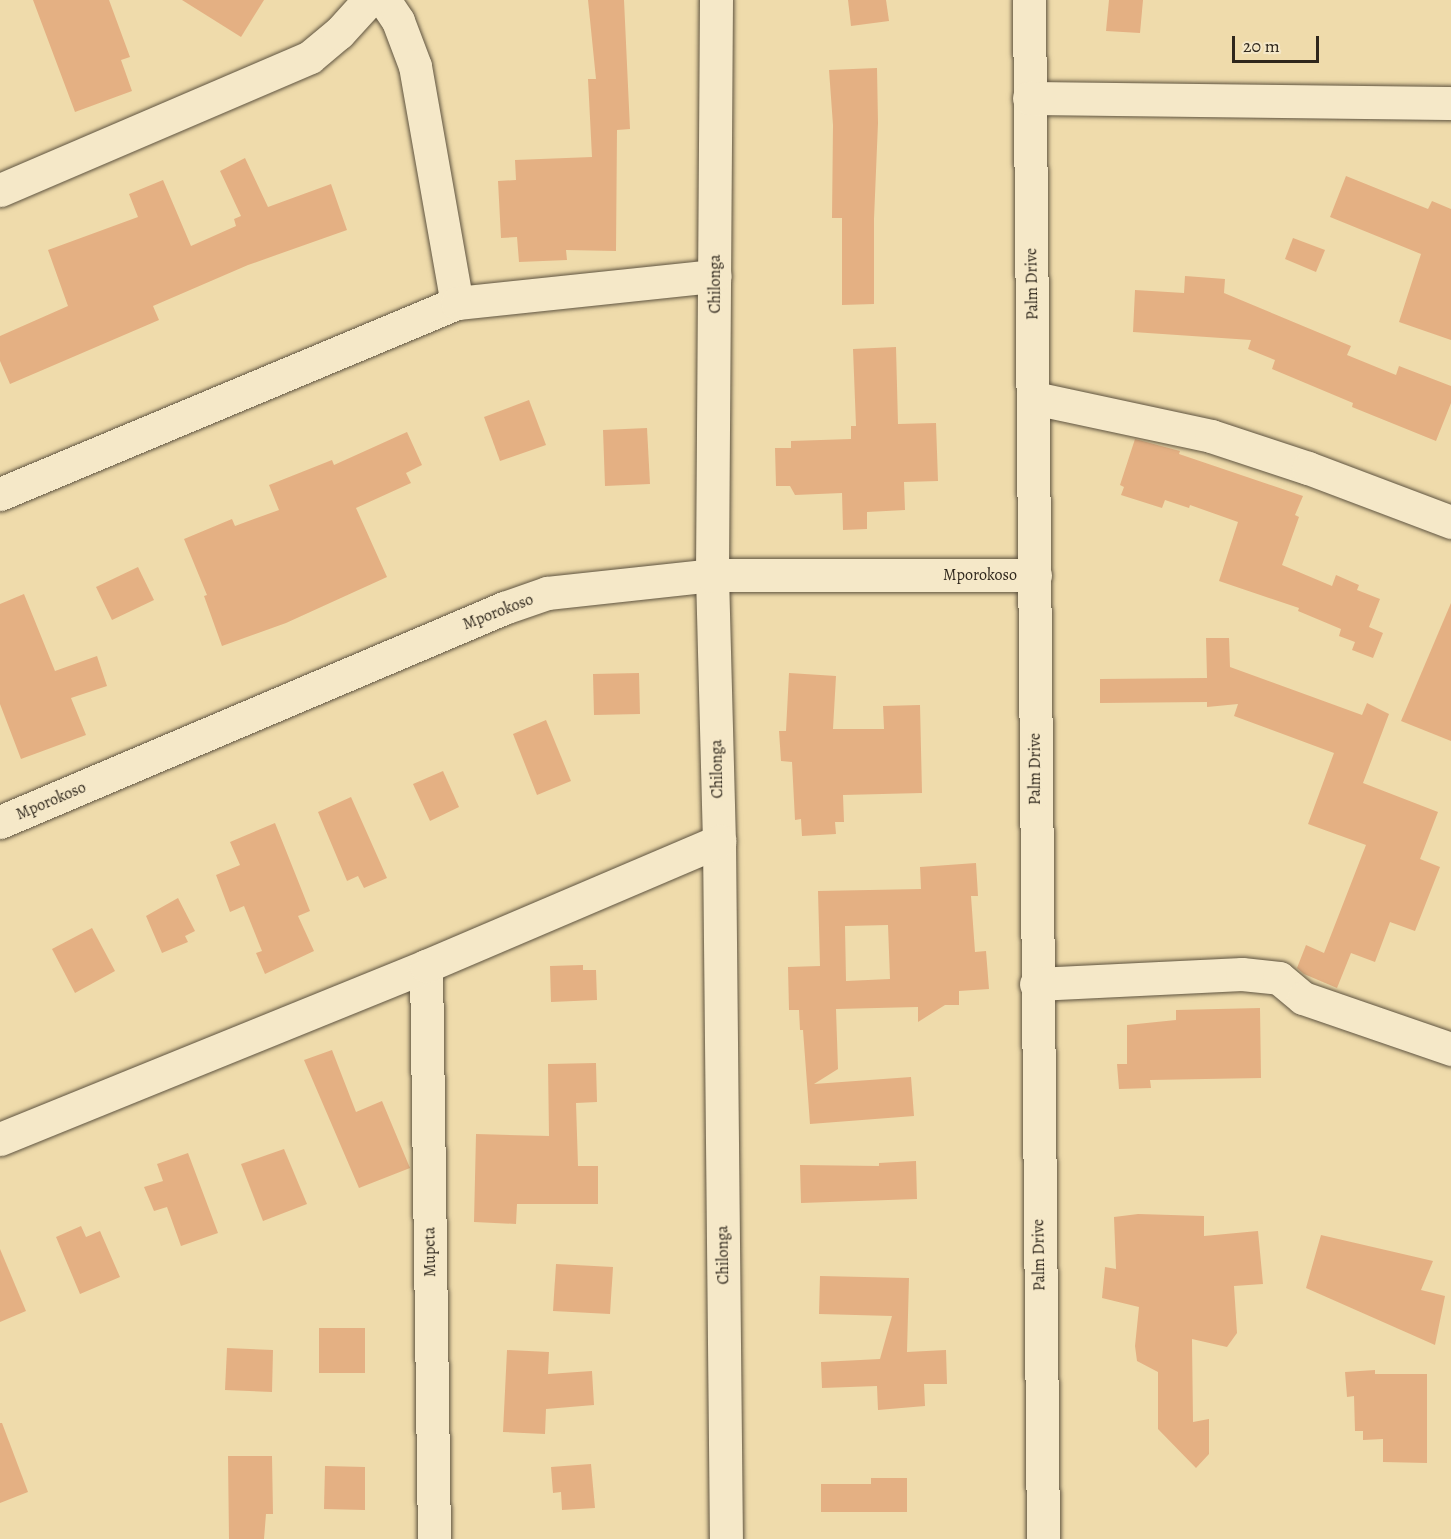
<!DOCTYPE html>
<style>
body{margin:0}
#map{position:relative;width:1451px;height:1539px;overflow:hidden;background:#efdbab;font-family:Alegreya,serif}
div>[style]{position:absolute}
.building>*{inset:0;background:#e4b083}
.roads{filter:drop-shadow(0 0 2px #5f5440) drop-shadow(0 0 2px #5f5440)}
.minor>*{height:33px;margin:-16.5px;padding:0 16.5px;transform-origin:16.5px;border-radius:16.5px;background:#f5e8c8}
span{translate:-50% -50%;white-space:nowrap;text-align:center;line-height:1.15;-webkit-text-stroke:6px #f5e8c8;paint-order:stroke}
.street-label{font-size:16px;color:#2f271c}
.scale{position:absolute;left:1232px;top:36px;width:87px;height:27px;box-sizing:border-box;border:3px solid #2f271c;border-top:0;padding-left:8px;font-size:18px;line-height:21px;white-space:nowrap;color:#2f271c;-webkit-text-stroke:4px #f5e8c8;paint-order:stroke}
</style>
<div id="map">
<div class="building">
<div style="clip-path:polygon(33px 0,109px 0,130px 57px,121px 60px,132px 91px,75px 112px)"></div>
<div style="clip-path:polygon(182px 0,264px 0,241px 37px)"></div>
<div style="clip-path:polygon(588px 0,624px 0,630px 129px,617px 130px,616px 251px,566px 250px,567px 260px,519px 262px,517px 237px,501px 238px,498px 181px,516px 180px,515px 160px,592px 157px,588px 79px,596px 79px)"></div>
<div style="clip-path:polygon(848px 0,886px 0,889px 21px,851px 26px)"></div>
<div style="clip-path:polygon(1109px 0,1143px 0,1140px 33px,1106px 31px)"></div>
<div style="clip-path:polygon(877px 68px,878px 123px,874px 219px,874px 304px,842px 305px,842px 218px,832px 218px,833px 125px,829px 70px)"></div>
<div style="clip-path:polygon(245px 158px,268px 207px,331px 184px,347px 230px,248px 265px,153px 306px,159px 320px,10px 384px,0 361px,0 336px,68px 306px,48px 250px,138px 217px,129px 194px,163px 180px,191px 246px,236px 226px,234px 219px,241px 216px,220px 171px)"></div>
<div style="clip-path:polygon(1346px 176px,1428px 209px,1432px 201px,1451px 209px,1451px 340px,1399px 322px,1421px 254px,1330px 217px)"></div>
<div style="clip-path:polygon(1293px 238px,1325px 250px,1316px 272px,1285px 259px)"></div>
<div style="clip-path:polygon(1185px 276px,1225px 279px,1224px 293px,1351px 346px,1347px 355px,1396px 375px,1399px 366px,1451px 386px,1451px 403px,1436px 441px,1352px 407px,1353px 403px,1272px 369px,1275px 360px,1248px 349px,1251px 340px,1133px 332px,1135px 290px,1184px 293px)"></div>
<div style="clip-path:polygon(896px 347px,898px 424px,936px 423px,938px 481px,904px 482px,905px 510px,867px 512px,867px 529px,843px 530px,842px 493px,795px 495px,790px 486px,776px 486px,775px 448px,791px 448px,791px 441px,851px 439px,851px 426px,856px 426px,853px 349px)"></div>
<div style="clip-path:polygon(529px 400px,546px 445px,500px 461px,484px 417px)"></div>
<div style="clip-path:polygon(647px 428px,650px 484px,605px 486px,603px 430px)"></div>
<div style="clip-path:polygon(407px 432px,422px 465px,406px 473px,411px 483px,356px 508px,387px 577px,286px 623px,222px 646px,204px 596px,207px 595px,184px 539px,232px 519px,235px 526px,279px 510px,269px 485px,332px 460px,334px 465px)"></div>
<div style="clip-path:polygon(1135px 439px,1180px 451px,1179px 454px,1303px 496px,1295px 515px,1299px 517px,1282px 565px,1332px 586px,1336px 575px,1359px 585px,1357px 590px,1380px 599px,1369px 627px,1383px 633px,1373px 658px,1352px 650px,1355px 642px,1339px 636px,1341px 629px,1298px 611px,1299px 608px,1219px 581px,1238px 522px,1190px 505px,1189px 508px,1165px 500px,1162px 508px,1121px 495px,1124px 487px,1120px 485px)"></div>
<div style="clip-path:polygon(138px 567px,154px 600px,112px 620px,96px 587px)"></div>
<div style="clip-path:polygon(24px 594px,55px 671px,97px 656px,107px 686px,71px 698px,86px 735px,21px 759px,0 704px,0 604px)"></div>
<div style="clip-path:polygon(1451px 603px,1451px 741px,1401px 721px)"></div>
<div style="clip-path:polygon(1206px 638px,1229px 638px,1230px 667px,1362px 715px,1367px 703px,1389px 714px,1363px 783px,1438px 812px,1420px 859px,1440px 867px,1415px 931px,1390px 922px,1375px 962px,1351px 953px,1337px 988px,1304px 974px,1297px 968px,1306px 945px,1324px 953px,1366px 845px,1308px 824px,1334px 753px,1234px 716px,1238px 704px,1207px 707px,1207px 702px,1100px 703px,1100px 679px,1207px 678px)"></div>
<div style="clip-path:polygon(639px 673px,640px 714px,594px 715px,593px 674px)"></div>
<div style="clip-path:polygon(789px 673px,836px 676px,833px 729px,884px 729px,883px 706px,920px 705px,922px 793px,843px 795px,844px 822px,835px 822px,836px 834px,802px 836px,801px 819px,795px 820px,792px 762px,781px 761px,779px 731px,786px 731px)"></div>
<div style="clip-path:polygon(546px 720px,571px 781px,537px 795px,513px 734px)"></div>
<div style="clip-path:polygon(443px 771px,459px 807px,430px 821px,413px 784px)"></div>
<div style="clip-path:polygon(351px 797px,387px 878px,364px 888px,358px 876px,347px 881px,318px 812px)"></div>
<div style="clip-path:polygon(275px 823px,310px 911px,298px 916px,314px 951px,265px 974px,256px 953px,262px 951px,244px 906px,230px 912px,216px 875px,240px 865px,230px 842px)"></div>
<div style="clip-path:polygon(evenodd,976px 863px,978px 896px,971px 896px,975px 952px,986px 951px,989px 989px,959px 991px,959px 1005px,945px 1005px,918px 1022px,918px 1007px,836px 1009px,838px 1069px,814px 1084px,911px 1077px,914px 1116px,810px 1124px,803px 1030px,800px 1030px,799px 1010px,789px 1010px,788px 967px,820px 966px,818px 891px,921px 889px,920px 867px,976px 863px,888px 925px,890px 979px,846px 981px,845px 926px,888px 925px)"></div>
<div style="clip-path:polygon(178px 898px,195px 931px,185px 936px,188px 942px,162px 953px,146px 916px)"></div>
<div style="clip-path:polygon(92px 928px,115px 971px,75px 993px,52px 949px)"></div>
<div style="clip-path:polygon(583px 965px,583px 970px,596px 970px,597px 1000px,551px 1002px,550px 966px)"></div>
<div style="clip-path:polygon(1260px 1008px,1261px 1078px,1150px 1080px,1151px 1088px,1119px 1089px,1117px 1064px,1127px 1064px,1127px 1025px,1176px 1020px,1176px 1010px)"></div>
<div style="clip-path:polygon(332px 1050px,356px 1112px,382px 1101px,410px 1168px,359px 1188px,304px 1060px)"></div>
<div style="clip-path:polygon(596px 1063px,597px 1102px,576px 1103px,578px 1166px,598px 1166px,598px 1204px,517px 1204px,516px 1224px,474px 1222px,476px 1134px,549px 1136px,548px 1064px)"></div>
<div style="clip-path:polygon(284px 1149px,307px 1204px,263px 1221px,241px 1164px)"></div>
<div style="clip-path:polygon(188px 1153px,218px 1233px,181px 1246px,167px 1207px,154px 1211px,144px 1187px,163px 1181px,157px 1164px)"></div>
<div style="clip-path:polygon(916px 1161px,917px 1199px,801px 1203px,800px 1165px,879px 1166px,879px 1163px)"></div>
<div style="clip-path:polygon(1138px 1214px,1204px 1216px,1204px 1236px,1258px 1231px,1263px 1284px,1234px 1286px,1237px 1333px,1227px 1347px,1192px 1339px,1193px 1422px,1209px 1419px,1209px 1454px,1196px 1468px,1158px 1429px,1158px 1372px,1137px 1361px,1135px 1346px,1139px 1307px,1102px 1298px,1105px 1267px,1116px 1269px,1114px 1217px)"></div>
<div style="clip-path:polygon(81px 1226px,86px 1237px,100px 1231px,120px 1277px,80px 1294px,56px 1237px)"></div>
<div style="clip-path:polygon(1321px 1235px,1433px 1261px,1421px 1290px,1445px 1296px,1435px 1345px,1306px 1288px)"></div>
<div style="clip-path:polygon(0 1249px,26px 1311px,0 1322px)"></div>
<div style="clip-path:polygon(556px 1264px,613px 1267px,610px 1314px,553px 1311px)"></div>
<div style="clip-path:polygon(820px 1276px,909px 1278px,907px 1352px,946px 1350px,947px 1384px,924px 1384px,925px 1406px,878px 1410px,877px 1386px,822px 1388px,821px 1362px,880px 1359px,892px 1316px,819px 1314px)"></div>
<div style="clip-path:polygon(319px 1328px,365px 1328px,365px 1373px,319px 1373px)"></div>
<div style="clip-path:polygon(227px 1348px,273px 1350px,272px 1392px,225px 1390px)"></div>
<div style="clip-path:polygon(507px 1350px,549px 1352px,548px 1374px,592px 1371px,594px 1405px,546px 1409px,545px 1434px,503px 1432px)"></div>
<div style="clip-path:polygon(1375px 1370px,1375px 1374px,1427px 1374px,1427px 1463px,1383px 1462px,1383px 1439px,1363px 1440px,1363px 1431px,1355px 1431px,1354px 1396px,1347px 1397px,1345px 1372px)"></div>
<div style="clip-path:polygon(0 1423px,2px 1423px,28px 1492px,0 1503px)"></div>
<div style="clip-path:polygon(228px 1456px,272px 1456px,273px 1514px,266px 1514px,264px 1539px,229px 1539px)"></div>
<div style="clip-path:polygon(591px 1464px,595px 1508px,562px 1510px,561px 1492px,553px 1493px,551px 1467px)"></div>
<div style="clip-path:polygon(325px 1466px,365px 1467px,365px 1510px,324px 1509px)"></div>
<div style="clip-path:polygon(871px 1478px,907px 1478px,907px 1512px,821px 1512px,821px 1484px,871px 1484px)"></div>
</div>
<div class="roads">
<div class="minor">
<div style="left:384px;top:0;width:25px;rotate:56deg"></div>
<div style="left:398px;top:21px;width:48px;rotate:69.3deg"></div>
<div style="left:415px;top:66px;width:241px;rotate:80deg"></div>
<div style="left:716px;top:0;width:575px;rotate:90.4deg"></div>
<div style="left:712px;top:575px;width:266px;rotate:88.5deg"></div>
<div style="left:719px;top:841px;width:698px;rotate:89.43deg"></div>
<div style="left:1029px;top:0;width:1539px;rotate:89.48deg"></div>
<div style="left:1029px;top:98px;width:422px;rotate:0.7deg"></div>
<div style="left:0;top:190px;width:337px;rotate:-23.2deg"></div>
<div style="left:310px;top:57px;width:38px;rotate:-40deg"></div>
<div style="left:339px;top:33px;width:45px;rotate:-47.7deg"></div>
<div style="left:1034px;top:398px;width:181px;rotate:12.1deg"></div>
<div style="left:1211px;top:436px;width:102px;rotate:18.3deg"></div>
<div style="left:1308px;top:468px;width:153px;rotate:20.7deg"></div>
<div style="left:0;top:494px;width:495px;rotate:-22.7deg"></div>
<div style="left:457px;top:303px;width:259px;rotate:-6deg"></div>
<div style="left:0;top:822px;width:548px;rotate:-23.01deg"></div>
<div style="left:504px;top:608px;width:46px;rotate:-19.2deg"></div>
<div style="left:547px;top:593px;width:166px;rotate:-6.2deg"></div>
<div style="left:712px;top:575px;width:323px"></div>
<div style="left:426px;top:966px;width:573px;rotate:89.2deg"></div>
<div style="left:1036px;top:984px;width:206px;rotate:-2.8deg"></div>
<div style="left:1242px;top:974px;width:37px;rotate:6deg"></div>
<div style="left:1279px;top:978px;width:31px;rotate:40deg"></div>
<div style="left:1303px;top:998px;width:157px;rotate:19deg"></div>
<div style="left:0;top:1139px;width:460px;rotate:-22.1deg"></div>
<div style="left:426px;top:966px;width:319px;rotate:-23.1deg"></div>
</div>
</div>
<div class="street-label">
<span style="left:715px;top:284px;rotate:-90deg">Chilonga</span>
<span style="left:1032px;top:284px;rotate:-91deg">Palm Drive</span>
<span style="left:980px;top:575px">Mporokoso</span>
<span style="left:498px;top:612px;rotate:-21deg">Mporokoso</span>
<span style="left:717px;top:769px;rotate:-91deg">Chilonga</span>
<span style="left:1035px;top:769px;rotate:-90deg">Palm Drive</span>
<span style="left:51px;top:801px;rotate:-23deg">Mporokoso</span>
<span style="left:430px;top:1252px;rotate:-91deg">Mupeta</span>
<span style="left:723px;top:1255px;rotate:-91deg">Chilonga</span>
<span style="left:1039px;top:1255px;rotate:-91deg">Palm Drive</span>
</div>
<div class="scale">20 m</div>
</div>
